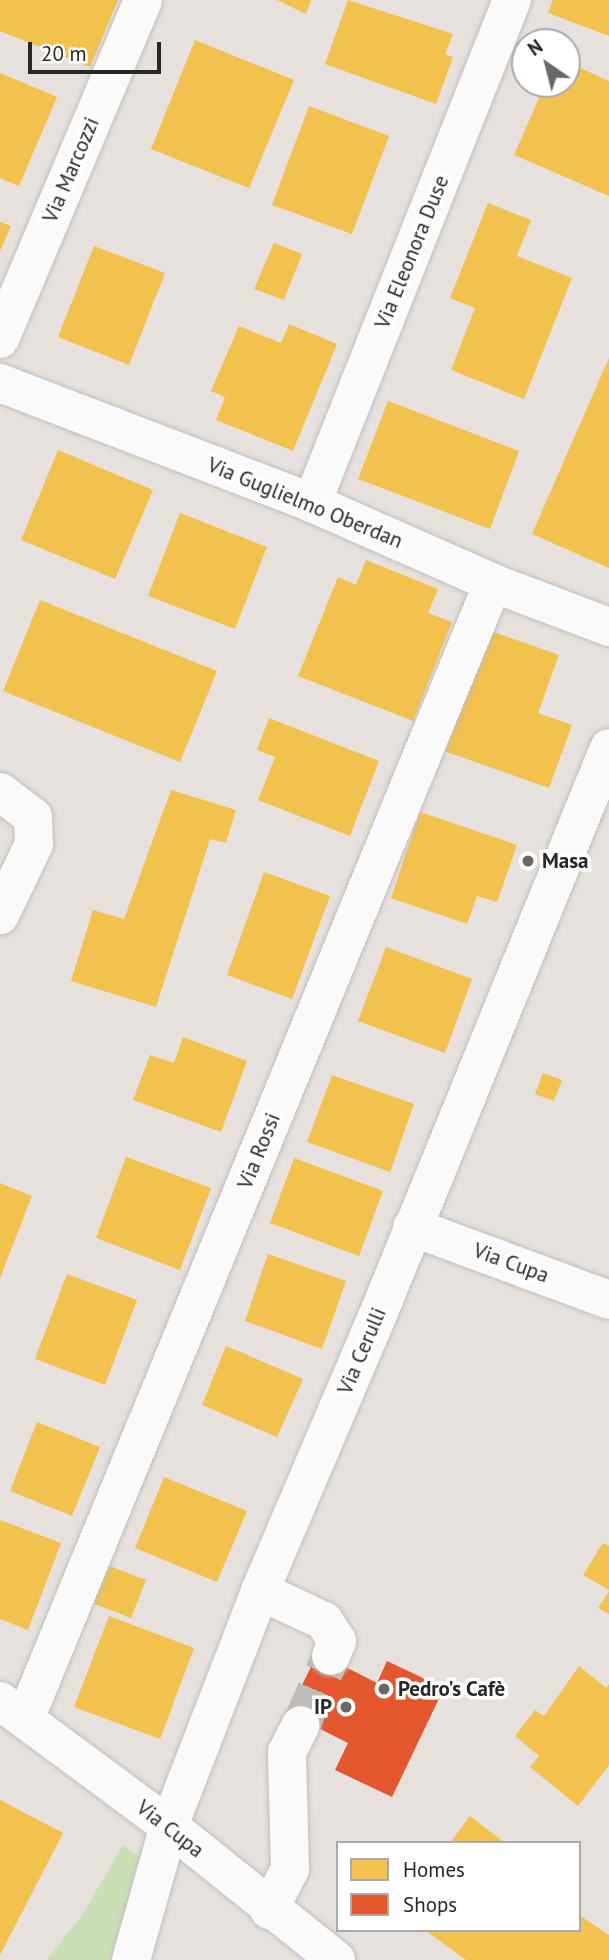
<!DOCTYPE html>
<meta charset="utf-8">
<style>
body{margin:0}
#map{position:relative;width:609px;height:1960px;overflow:hidden;background:#e6e1dc;font-family:"PT Sans",sans-serif}
div>[style]{position:absolute}
.green>*{inset:0;background:#cadfb6}
.homes>*{inset:0;background:#f2c14e}
.shops>*{inset:0;background:#e4572e}
.minor-tunnel>*{height:38px;margin-top:-19px;transform-origin:0;background:repeating-linear-gradient(90deg,#c0bcb8 0 38px,transparent 0 57px)}
.roads{filter:drop-shadow(0 0 2px #c0bebe) drop-shadow(0 0 2px #c0bebe)}
.minor>*{height:38px;margin:-19px;padding:0 19px;transform-origin:19px;border-radius:19px;background:#fbfafa}
.dots>*{width:19px;height:19px;translate:-50% -50%;box-sizing:border-box;border:4px solid #fff;border-radius:50%}
span{translate:-50% -50%;white-space:nowrap;text-align:center;line-height:1.15;-webkit-text-stroke:7px #fff;paint-order:stroke}
.street-label{font-size:21px;color:#272727}
.poi-label{font-size:21px;color:#272727;font-weight:700}
.left{translate:0 -50%;text-align:left}
.right{translate:-100% -50%;text-align:right}
.legend{position:absolute;left:336px;top:1841px;width:245px;height:91px;box-sizing:border-box;background:#fff;border:2px solid #a9a9a9;margin:0;padding:9px 12px;list-style:none;font-size:21px;color:#272727}
.legend li{display:flex;align-items:center;gap:14px;height:35px}
.legend b{width:35px;border:2px solid #a9a9a9}
.north{position:absolute;left:511px;top:28px;width:70px;height:70px;box-sizing:border-box;background:#fff;border:2px solid #a9a9a9;border-radius:50%;rotate:325deg;font-size:19px;font-weight:700;line-height:28px;text-align:center;color:#272727}
.north::after{content:'';display:block;margin:auto;width:24px;height:32px;background:#6a6866;clip-path:polygon(50% 0,100% 100%,50% 72%,0 100%)}
.scale{position:absolute;left:28px;top:42px;width:133px;height:32px;box-sizing:border-box;border:4px solid #272727;border-top:0;padding-left:9px;font-size:21px;line-height:24px;white-space:nowrap;color:#272727;-webkit-text-stroke:5px #fff;paint-order:stroke}
</style>
<div id="map">
<div class="green">
<div style="clip-path:polygon(123px 1845px,149px 1864px,117px 1960px,47px 1960px,82px 1915px)"></div>
</div>
<div class="homes">
<div style="clip-path:polygon(0 0,118px 0,90px 67px,0 31px)"></div>
<div style="clip-path:polygon(277px 0,311px 0,306px 14px)"></div>
<div style="clip-path:polygon(348px 0,453px 34px,445px 54px,453px 57px,436px 104px,325px 64px)"></div>
<div style="clip-path:polygon(553px 0,609px 0,609px 36px,548px 13px)"></div>
<div style="clip-path:polygon(195px 40px,294px 80px,249px 188px,151px 149px)"></div>
<div style="clip-path:polygon(567px 62px,609px 81px,609px 196px,514px 155px,545px 84px,567px 84px)"></div>
<div style="clip-path:polygon(0 73px,57px 97px,19px 186px,0 178px)"></div>
<div style="clip-path:polygon(309px 106px,389px 136px,352px 234px,272px 205px)"></div>
<div style="clip-path:polygon(488px 203px,531px 220px,517px 256px,572px 278px,524px 399px,451px 370px,475px 308px,450px 298px)"></div>
<div style="clip-path:polygon(0 222px,11px 226px,0 251px)"></div>
<div style="clip-path:polygon(274px 243px,302px 254px,284px 300px,254px 289px)"></div>
<div style="clip-path:polygon(94px 246px,165px 273px,129px 365px,58px 337px)"></div>
<div style="clip-path:polygon(289px 324px,337px 344px,293px 451px,216px 420px,225px 397px,211px 391px,239px 326px,281px 343px)"></div>
<div style="clip-path:polygon(609px 358px,609px 568px,532px 534px)"></div>
<div style="clip-path:polygon(388px 401px,519px 451px,490px 529px,358px 479px)"></div>
<div style="clip-path:polygon(58px 450px,153px 490px,115px 579px,21px 540px)"></div>
<div style="clip-path:polygon(180px 513px,267px 547px,235px 629px,148px 596px)"></div>
<div style="clip-path:polygon(366px 560px,438px 589px,428px 613px,452px 622px,413px 721px,298px 676px,338px 577px,356px 585px)"></div>
<div style="clip-path:polygon(40px 600px,217px 671px,180px 762px,3px 691px)"></div>
<div style="clip-path:polygon(488px 630px,559px 655px,538px 713px,572px 725px,549px 788px,444px 751px)"></div>
<div style="clip-path:polygon(269px 718px,379px 761px,350px 836px,258px 800px,275px 757px,257px 750px)"></div>
<div style="clip-path:polygon(171px 790px,236px 810px,226px 843px,210px 839px,156px 1007px,71px 981px,93px 910px,124px 919px)"></div>
<div style="clip-path:polygon(420px 812px,517px 845px,497px 902px,477px 896px,467px 924px,391px 898px)"></div>
<div style="clip-path:polygon(264px 872px,330px 896px,292px 999px,227px 975px)"></div>
<div style="clip-path:polygon(386px 947px,472px 979px,445px 1053px,358px 1021px)"></div>
<div style="clip-path:polygon(183px 1037px,247px 1061px,221px 1132px,133px 1100px,150px 1055px,174px 1063px)"></div>
<div style="clip-path:polygon(543px 1073px,562px 1080px,554px 1101px,535px 1094px)"></div>
<div style="clip-path:polygon(332px 1075px,414px 1104px,390px 1172px,307px 1142px)"></div>
<div style="clip-path:polygon(126px 1157px,211px 1188px,180px 1270px,96px 1238px)"></div>
<div style="clip-path:polygon(294px 1158px,383px 1191px,359px 1256px,270px 1223px)"></div>
<div style="clip-path:polygon(0 1183px,32px 1196px,0 1278px)"></div>
<div style="clip-path:polygon(268px 1254px,346px 1281px,322px 1349px,245px 1321px)"></div>
<div style="clip-path:polygon(67px 1274px,137px 1300px,105px 1385px,35px 1359px)"></div>
<div style="clip-path:polygon(226px 1346px,303px 1379px,277px 1437px,202px 1405px)"></div>
<div style="clip-path:polygon(37px 1422px,100px 1447px,72px 1516px,10px 1491px)"></div>
<div style="clip-path:polygon(164px 1477px,247px 1511px,217px 1582px,135px 1548px)"></div>
<div style="clip-path:polygon(0 1520px,61px 1543px,28px 1630px,0 1619px)"></div>
<div style="clip-path:polygon(603px 1543px,609px 1546px,609px 1590px,583px 1575px)"></div>
<div style="clip-path:polygon(107px 1565px,146px 1580px,131px 1618px,92px 1603px)"></div>
<div style="clip-path:polygon(609px 1591px,609px 1614px,598px 1608px)"></div>
<div style="clip-path:polygon(109px 1616px,194px 1648px,160px 1739px,74px 1707px)"></div>
<div style="clip-path:polygon(579px 1666px,606px 1688px,609px 1684px,609px 1765px,578px 1806px,530px 1767px,539px 1756px,515px 1736px,535px 1710px,544px 1716px)"></div>
<div style="clip-path:polygon(0 1800px,63px 1833px,0 1955px)"></div>
<div style="clip-path:polygon(470px 1816px,505px 1843px,450px 1843px)"></div>
<div style="clip-path:polygon(579px 1915px,609px 1935px,609px 1960px,466px 1960px,425px 1930px,579px 1930px)"></div>
</div>
<div class="shops">
<div style="clip-path:polygon(318px 1653px,377px 1683px,387px 1661px,444px 1688px,392px 1797px,335px 1770px,348px 1743px,288px 1713px)"></div>
</div>
<div class="minor-tunnel">
<div style="left:301px;top:1725px;width:75px;rotate:-66.5deg"></div>
</div>
<div class="roads">
<div class="minor">
<div style="left:0;top:339px;width:368px;rotate:-67.1deg"></div>
<div style="left:0;top:383px;width:334px;rotate:21deg"></div>
<div style="left:312px;top:503px;width:198px;rotate:23.8deg"></div>
<div style="left:493px;top:583px;width:124px;rotate:20.8deg"></div>
<div style="left:312px;top:503px;width:541px;rotate:-68.32deg"></div>
<div style="left:0;top:792px;width:41px;rotate:37.1deg"></div>
<div style="left:33px;top:817px;width:27px;rotate:88deg"></div>
<div style="left:34px;top:844px;width:79px;rotate:115.6deg"></div>
<div style="left:412px;top:1227px;width:210px;rotate:20.3deg"></div>
<div style="left:260px;top:1591px;width:71px;rotate:25.1deg"></div>
<div style="left:324px;top:1621px;width:24px;rotate:57deg"></div>
<div style="left:337px;top:1641px;width:16px;rotate:112deg"></div>
<div style="left:0;top:1701px;width:210px;rotate:36.5deg"></div>
<div style="left:169px;top:1826px;width:214px;rotate:38.7deg"></div>
<div style="left:25px;top:1719px;width:1229px;rotate:-67.61deg"></div>
<div style="left:269px;top:1910px;width:46px;rotate:-62.9deg"></div>
<div style="left:290px;top:1869px;width:117px;rotate:-91.5deg"></div>
<div style="left:287px;top:1752px;width:30px;rotate:-63deg"></div>
<div style="left:131px;top:1960px;width:139px;rotate:-74.2deg"></div>
<div style="left:169px;top:1826px;width:252px;rotate:-68.8deg"></div>
<div style="left:260px;top:1591px;width:303px;rotate:-66.9deg"></div>
<div style="left:379px;top:1312px;width:609px;rotate:-67.81deg"></div>
</div>
</div>
<div class="dots">
<div style="left:528px;top:861px;background:#6a6866"></div>
<div style="left:384px;top:1689px;background:#6a6866"></div>
<div style="left:346px;top:1707px;background:#6a6866"></div>
</div>
<div class="street-label">
<span style="left:71px;top:170px;rotate:-67deg">Via Marcozzi</span>
<span style="left:412px;top:252px;rotate:-68deg">Via Eleonora Duse</span>
<span style="left:305px;top:503px;rotate:22deg">Via Guglielmo Oberdan</span>
<span style="left:259px;top:1151px;rotate:-68deg">Via Rossi</span>
<span style="left:511px;top:1263px;rotate:20deg">Via Cupa</span>
<span style="left:362px;top:1351px;rotate:-67deg">Via Cerulli</span>
<span style="left:170px;top:1829px;rotate:38deg">Via Cupa</span>
</div>
<div class="poi-label">
<span class="left" style="left:542px;top:861px">Masa</span>
<span class="left" style="left:398px;top:1689px">Pedro's Cafè</span>
<span class="right" style="left:332px;top:1707px">IP</span>
</div>
<ul class="legend">
<li><b style="height:19px;background:#f2c14e"></b>Homes</li>
<li><b style="height:19px;background:#e4572e"></b>Shops</li>
</ul>
<div class="north">N</div>
<div class="scale">20 m</div>
</div>
